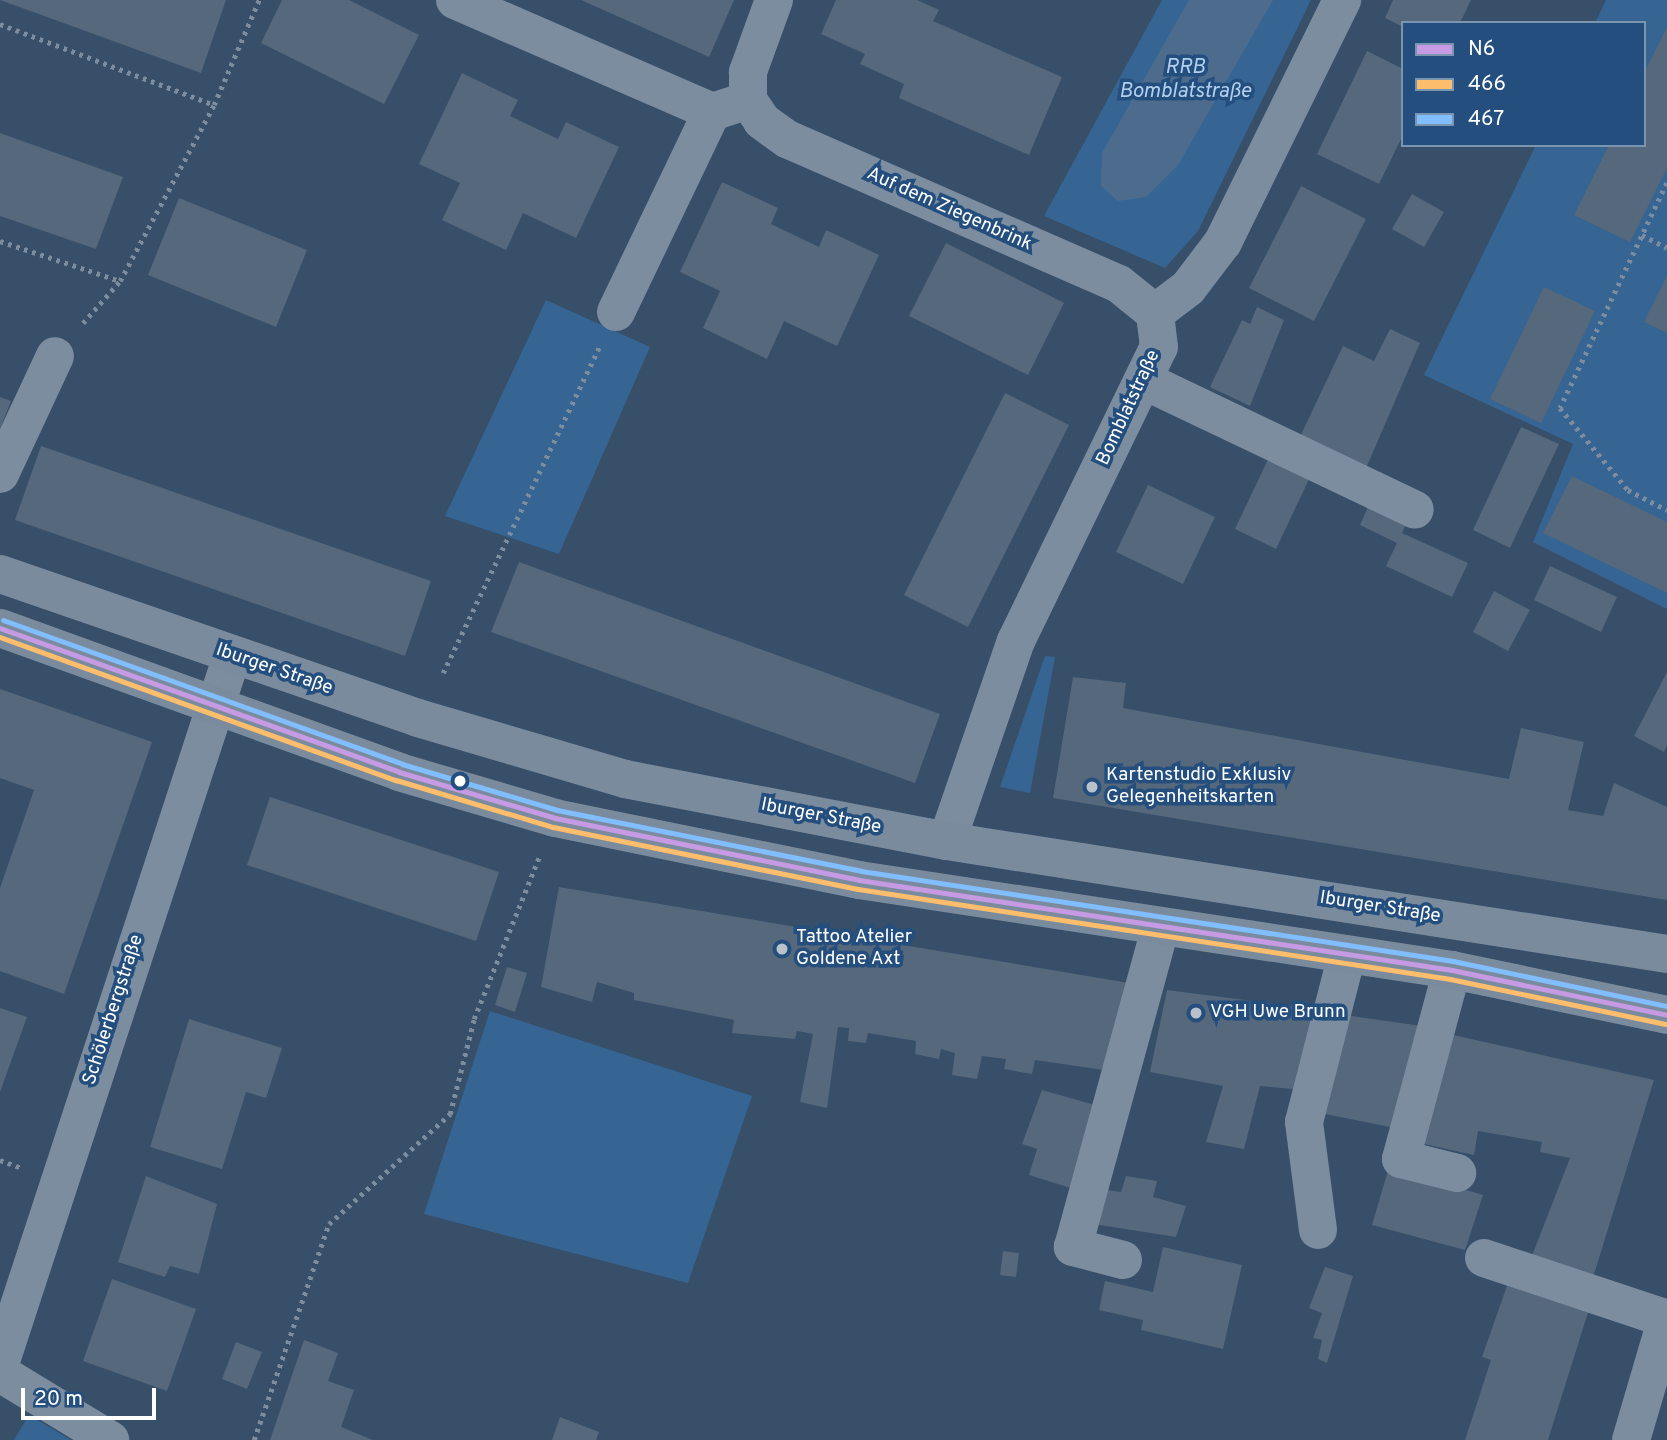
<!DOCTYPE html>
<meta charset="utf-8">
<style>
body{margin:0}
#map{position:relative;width:1667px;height:1440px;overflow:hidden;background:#374f69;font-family:Overpass,sans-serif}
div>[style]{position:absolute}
.green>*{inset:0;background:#366594}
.water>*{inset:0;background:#4d6c8d}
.building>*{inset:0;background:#55687c}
.path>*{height:4.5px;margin-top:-2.25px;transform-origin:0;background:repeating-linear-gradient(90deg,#7c8da0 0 3.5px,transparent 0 8.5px)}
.minor>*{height:38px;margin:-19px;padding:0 19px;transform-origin:19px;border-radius:19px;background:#7c8da0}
.major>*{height:38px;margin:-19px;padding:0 19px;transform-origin:19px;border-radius:19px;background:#7b8b9e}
.bus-1>*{height:5px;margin:-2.5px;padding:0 2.5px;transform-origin:2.5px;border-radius:2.5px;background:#c79ae4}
.bus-2>*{height:5px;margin:-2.5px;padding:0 2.5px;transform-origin:2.5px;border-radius:2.5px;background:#fcbd6d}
.bus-3>*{height:5px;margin:-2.5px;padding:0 2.5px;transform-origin:2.5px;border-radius:2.5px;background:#80beff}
.dots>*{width:19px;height:19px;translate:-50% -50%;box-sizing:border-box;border:4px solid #234e7d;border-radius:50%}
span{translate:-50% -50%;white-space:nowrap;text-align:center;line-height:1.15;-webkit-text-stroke:7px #234e7d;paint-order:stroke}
.street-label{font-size:19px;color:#fff}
.poi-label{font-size:19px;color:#fff}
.left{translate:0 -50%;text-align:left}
.water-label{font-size:21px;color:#b2d0ee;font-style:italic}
.legend{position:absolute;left:1401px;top:21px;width:245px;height:126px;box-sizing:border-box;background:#234e7d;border:2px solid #7b95b1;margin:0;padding:9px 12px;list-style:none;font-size:21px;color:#fff}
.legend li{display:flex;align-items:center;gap:14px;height:35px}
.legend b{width:35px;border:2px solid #7b95b1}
.scale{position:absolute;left:21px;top:1388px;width:135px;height:32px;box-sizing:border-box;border:4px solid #fff;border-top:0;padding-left:9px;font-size:21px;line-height:24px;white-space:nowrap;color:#fff;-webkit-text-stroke:5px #234e7d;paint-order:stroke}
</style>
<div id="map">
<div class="green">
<div style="clip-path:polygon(1162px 0,1311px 0,1198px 231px,1165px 268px,1044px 216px)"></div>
<div style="clip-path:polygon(1606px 0,1667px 0,1667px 609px,1533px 542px,1573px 444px,1424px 375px,1536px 145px,1644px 145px,1644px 23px,1595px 23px)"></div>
<div style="clip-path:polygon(546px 300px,650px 347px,559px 554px,445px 516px)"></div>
<div style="clip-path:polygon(1045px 656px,1055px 657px,1030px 793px,1000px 787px)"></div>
<div style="clip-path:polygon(490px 1011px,752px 1096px,688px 1283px,424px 1214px)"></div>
<div style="clip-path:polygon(29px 1415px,71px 1440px,14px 1440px)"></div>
</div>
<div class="water">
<div style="clip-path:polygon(1189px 0,1273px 0,1178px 165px,1146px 197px,1118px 201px,1101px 186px,1102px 153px)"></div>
</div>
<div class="building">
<div style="clip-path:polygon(0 0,226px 0,201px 73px)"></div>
<div style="clip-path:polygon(282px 0,349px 0,419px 35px,384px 104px,261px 43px)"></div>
<div style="clip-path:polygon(581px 0,734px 0,709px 57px)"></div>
<div style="clip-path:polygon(836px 0,917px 0,939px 10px,933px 21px,1062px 77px,1029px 155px,899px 98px,904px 84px,860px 64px,865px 54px,821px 34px)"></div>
<div style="clip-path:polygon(1393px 0,1471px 0,1460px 23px,1403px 27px,1385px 18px)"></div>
<div style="clip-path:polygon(1667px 27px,1667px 168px,1630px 242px,1574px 215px,1609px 145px,1644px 145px,1644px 73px)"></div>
<div style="clip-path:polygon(1367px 51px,1403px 69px,1403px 135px,1379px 184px,1317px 154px)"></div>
<div style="clip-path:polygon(462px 73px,518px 100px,510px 116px,558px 139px,566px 122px,619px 147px,576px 238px,523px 213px,506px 250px,442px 220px,460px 183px,419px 164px)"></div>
<div style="clip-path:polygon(0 133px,123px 177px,96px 249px,0 216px)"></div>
<div style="clip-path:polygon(722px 182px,778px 208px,771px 224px,819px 247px,826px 230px,879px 255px,837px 346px,784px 321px,767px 359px,703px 328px,720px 291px,680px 272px)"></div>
<div style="clip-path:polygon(1301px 186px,1366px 219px,1314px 321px,1249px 288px)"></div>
<div style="clip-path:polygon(1412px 194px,1444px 212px,1424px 247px,1392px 229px)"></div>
<div style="clip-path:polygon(179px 198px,307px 250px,276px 327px,148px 275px)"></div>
<div style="clip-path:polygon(946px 243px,1064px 303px,1028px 375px,909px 316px)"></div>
<div style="clip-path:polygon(1667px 276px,1667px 333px,1644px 322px)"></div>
<div style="clip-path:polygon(1544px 287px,1595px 311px,1541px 423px,1490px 399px)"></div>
<div style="clip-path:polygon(1257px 307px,1284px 320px,1250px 406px,1210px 387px,1242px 320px,1250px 324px)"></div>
<div style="clip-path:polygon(1390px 329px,1420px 343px,1364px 473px,1298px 441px,1343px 346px,1374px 361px)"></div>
<div style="clip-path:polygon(1005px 393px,1069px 425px,968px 627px,904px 595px)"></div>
<div style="clip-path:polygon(0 397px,11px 401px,0 429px)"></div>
<div style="clip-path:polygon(1521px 427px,1559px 444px,1510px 548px,1473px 530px)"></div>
<div style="clip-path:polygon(41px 446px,431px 581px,405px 656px,15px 520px)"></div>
<div style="clip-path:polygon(1271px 453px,1312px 473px,1276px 549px,1235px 529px)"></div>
<div style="clip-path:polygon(1572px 476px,1667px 522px,1667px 593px,1543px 533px)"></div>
<div style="clip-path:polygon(1148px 485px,1215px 517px,1183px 584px,1116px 552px)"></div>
<div style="clip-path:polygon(1370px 502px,1408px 519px,1402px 533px,1468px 563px,1452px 597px,1386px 566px,1397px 543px,1360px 525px)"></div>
<div style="clip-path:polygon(519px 562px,940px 714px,915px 783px,491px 632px)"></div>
<div style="clip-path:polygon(1550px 566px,1617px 597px,1601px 632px,1534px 600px)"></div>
<div style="clip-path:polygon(1494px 591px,1530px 610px,1508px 651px,1473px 632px)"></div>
<div style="clip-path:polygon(1667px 672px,1667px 745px,1664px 752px,1634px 736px)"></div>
<div style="clip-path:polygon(1073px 677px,1126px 683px,1123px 708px,1509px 779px,1521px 728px,1584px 742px,1568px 810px,1603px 816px,1614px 783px,1667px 807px,1667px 900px,1053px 798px)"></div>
<div style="clip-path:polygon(0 689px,152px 742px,64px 994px,0 971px,0 888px,34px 790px,0 778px)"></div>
<div style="clip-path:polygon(270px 797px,499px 872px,476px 941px,247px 865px)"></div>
<div style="clip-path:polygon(559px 887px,1129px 983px,1104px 1070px,1035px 1060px,1032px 1074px,1004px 1069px,1006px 1059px,982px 1056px,977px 1079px,952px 1075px,955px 1053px,941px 1049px,939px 1059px,915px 1054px,916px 1041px,868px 1033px,866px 1043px,848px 1041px,849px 1028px,838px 1027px,827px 1108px,800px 1102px,813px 1034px,797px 1031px,795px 1039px,732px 1033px,734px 1020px,634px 1000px,634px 993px,597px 982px,592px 1002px,541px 987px)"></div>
<div style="clip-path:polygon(507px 967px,527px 973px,515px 1012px,495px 1005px)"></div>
<div style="clip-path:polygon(1167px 990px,1322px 1010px,1305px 1090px,1260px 1086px,1244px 1149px,1206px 1142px,1223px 1086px,1150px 1072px)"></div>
<div style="clip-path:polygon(0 1008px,27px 1017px,0 1092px)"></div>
<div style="clip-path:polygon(1337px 1014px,1422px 1026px,1400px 1129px,1315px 1112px)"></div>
<div style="clip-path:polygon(189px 1019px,282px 1048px,266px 1098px,246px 1092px,222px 1169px,150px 1147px)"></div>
<div style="clip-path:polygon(1453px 1035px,1654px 1080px,1591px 1284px,1528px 1266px,1570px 1158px,1540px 1152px,1542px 1142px,1478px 1131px,1474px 1155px,1424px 1144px)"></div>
<div style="clip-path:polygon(1042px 1090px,1102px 1107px,1077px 1190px,1029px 1175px,1037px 1149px,1022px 1144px)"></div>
<div style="clip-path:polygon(1389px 1167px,1483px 1195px,1465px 1250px,1372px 1225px)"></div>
<div style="clip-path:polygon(146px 1176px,217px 1204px,199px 1274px,170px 1266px,165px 1277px,118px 1262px)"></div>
<div style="clip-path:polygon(1126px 1176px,1157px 1181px,1153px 1197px,1186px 1206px,1176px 1237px,1087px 1223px,1100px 1189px,1121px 1192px)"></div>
<div style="clip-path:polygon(1163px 1247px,1242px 1265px,1223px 1349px,1141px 1330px,1143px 1320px,1099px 1310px,1105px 1281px,1153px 1292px)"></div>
<div style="clip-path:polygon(1003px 1251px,1019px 1253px,1016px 1277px,1000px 1275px)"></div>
<div style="clip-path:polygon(1325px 1267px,1353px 1276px,1327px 1363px,1318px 1359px,1322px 1340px,1313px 1338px,1322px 1313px,1309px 1308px)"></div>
<div style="clip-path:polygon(112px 1279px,196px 1309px,167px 1391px,83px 1361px)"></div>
<div style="clip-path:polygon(1509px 1280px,1590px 1306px,1548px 1440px,1465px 1440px,1491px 1360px,1482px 1357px)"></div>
<div style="clip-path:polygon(304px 1340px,338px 1353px,328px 1381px,354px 1390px,341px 1427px,373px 1440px,270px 1440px)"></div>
<div style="clip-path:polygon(236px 1342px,262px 1352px,247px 1389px,222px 1379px)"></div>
<div style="clip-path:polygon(560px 1417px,599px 1432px,596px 1440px,552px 1440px)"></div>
</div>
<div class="path">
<div style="left:0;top:24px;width:229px;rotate:20.7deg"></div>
<div style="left:1667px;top:183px;width:249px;rotate:115.4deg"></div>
<div style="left:1560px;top:408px;width:107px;rotate:50.3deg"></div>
<div style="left:1628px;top:490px;width:44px;rotate:27.1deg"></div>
<div style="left:1642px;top:235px;width:28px;rotate:27deg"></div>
<div style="left:0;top:241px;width:126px;rotate:18.4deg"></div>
<div style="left:83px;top:323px;width:56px;rotate:-48.6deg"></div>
<div style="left:120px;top:281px;width:200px;rotate:-61.9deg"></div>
<div style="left:214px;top:105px;width:114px;rotate:-66.8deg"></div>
<div style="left:443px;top:673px;width:361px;rotate:-64.4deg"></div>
<div style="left:0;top:1160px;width:23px;rotate:20deg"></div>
<div style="left:254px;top:1440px;width:229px;rotate:-70.9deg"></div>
<div style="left:329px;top:1224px;width:164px;rotate:-42.3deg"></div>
<div style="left:450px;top:1114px;width:98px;rotate:-75.8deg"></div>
<div style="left:474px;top:1019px;width:175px;rotate:-68.1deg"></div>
</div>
<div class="minor">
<div style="left:455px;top:0;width:280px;rotate:23.5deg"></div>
<div style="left:712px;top:112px;width:38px;rotate:-18deg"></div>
<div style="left:774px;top:0;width:77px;rotate:109.9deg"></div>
<div style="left:748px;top:72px;width:28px;rotate:90deg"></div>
<div style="left:748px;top:100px;width:25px;rotate:56deg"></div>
<div style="left:762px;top:121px;width:31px;rotate:36deg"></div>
<div style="left:787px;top:139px;width:362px;rotate:23.6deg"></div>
<div style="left:1119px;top:284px;width:46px;rotate:38.9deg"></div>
<div style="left:616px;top:312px;width:222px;rotate:-64.4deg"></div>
<div style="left:1155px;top:313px;width:41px;rotate:-37.1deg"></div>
<div style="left:1188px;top:288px;width:58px;rotate:-52.7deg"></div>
<div style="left:1223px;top:242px;width:270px;rotate:-63.8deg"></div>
<div style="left:1143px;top:380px;width:301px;rotate:25.5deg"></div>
<div style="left:0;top:474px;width:130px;rotate:-65deg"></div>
<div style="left:947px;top:841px;width:212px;rotate:-71deg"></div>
<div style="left:1016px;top:641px;width:327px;rotate:-64.1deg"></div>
<div style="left:1159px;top:347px;width:34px;rotate:-97deg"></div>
<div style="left:1452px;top:970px;width:196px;rotate:105.1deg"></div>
<div style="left:1401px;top:1159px;width:58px;rotate:14deg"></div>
<div style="left:1318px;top:1230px;width:109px;rotate:-97.4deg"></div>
<div style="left:1304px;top:1122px;width:173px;rotate:-75.6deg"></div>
<div style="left:1484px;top:1258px;width:193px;rotate:18.4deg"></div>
<div style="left:1123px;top:1260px;width:52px;rotate:-165.4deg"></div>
<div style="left:1073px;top:1247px;width:331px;rotate:-74.7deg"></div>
<div style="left:0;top:1364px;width:745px;rotate:-71.86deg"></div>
<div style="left:0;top:1373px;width:129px;rotate:31.3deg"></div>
<div style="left:1631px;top:1440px;width:127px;rotate:-73.6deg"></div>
</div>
<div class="major">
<div style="left:0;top:574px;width:442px;rotate:19deg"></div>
<div style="left:418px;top:718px;width:216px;rotate:16.4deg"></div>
<div style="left:625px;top:779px;width:328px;rotate:10.9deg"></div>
<div style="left:947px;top:841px;width:729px;rotate:8.92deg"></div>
<div style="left:0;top:628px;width:424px;rotate:19.8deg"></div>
<div style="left:399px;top:772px;width:163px;rotate:16.4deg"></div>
<div style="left:555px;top:818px;width:310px;rotate:11.5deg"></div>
<div style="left:859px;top:880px;width:600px;rotate:8.63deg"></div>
<div style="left:1452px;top:970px;width:220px;rotate:11.8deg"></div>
</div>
<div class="bus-1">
<div style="left:0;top:628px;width:424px;rotate:19.8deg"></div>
<div style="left:399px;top:772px;width:163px;rotate:16.4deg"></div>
<div style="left:555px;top:818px;width:310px;rotate:11.5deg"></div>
<div style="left:859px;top:880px;width:600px;rotate:8.63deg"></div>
<div style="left:1452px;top:970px;width:220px;rotate:11.8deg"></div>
</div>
<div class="bus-2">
<div style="left:0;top:637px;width:421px;rotate:19.9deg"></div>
<div style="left:396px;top:780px;width:164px;rotate:16.7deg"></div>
<div style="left:553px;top:827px;width:311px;rotate:11.5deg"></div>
<div style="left:858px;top:889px;width:599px;rotate:8.64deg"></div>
<div style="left:1450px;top:979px;width:220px;rotate:11.8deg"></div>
</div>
<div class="bus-3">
<div style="left:3px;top:620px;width:424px;rotate:19.8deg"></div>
<div style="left:402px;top:764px;width:162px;rotate:16.5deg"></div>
<div style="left:557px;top:810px;width:310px;rotate:11.3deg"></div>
<div style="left:861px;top:871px;width:599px;rotate:8.64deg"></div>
<div style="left:1453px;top:961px;width:219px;rotate:11.9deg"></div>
</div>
<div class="dots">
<div style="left:460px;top:781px;background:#fff"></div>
<div style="left:1092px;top:787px;background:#b9c1ca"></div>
<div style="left:782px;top:949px;background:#b9c1ca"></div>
<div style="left:1196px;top:1013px;background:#b9c1ca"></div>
</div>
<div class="street-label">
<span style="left:949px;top:210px;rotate:24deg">Auf dem Ziegenbrink</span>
<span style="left:1129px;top:408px;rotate:-65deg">Bomblatstraße</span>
<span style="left:274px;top:670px;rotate:19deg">Iburger Straße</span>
<span style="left:821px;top:817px;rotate:11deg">Iburger Straße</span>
<span style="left:1380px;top:908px;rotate:9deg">Iburger Straße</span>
<span style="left:114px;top:1010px;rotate:-72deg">Schölerbergstraße</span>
</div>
<div class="poi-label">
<span class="left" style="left:1106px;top:787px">Kartenstudio Exklusiv<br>Gelegenheitskarten</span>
<span class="left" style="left:796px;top:949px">Tattoo Atelier<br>Goldene Axt</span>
<span class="left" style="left:1210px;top:1013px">VGH Uwe Brunn</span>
</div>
<div class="water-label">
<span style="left:1185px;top:80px">RRB<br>Bomblatstraße</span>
</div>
<ul class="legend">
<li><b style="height:9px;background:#c79ae4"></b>N6</li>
<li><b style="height:9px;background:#fcbd6d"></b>466</li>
<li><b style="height:9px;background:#80beff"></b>467</li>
</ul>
<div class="scale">20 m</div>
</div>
